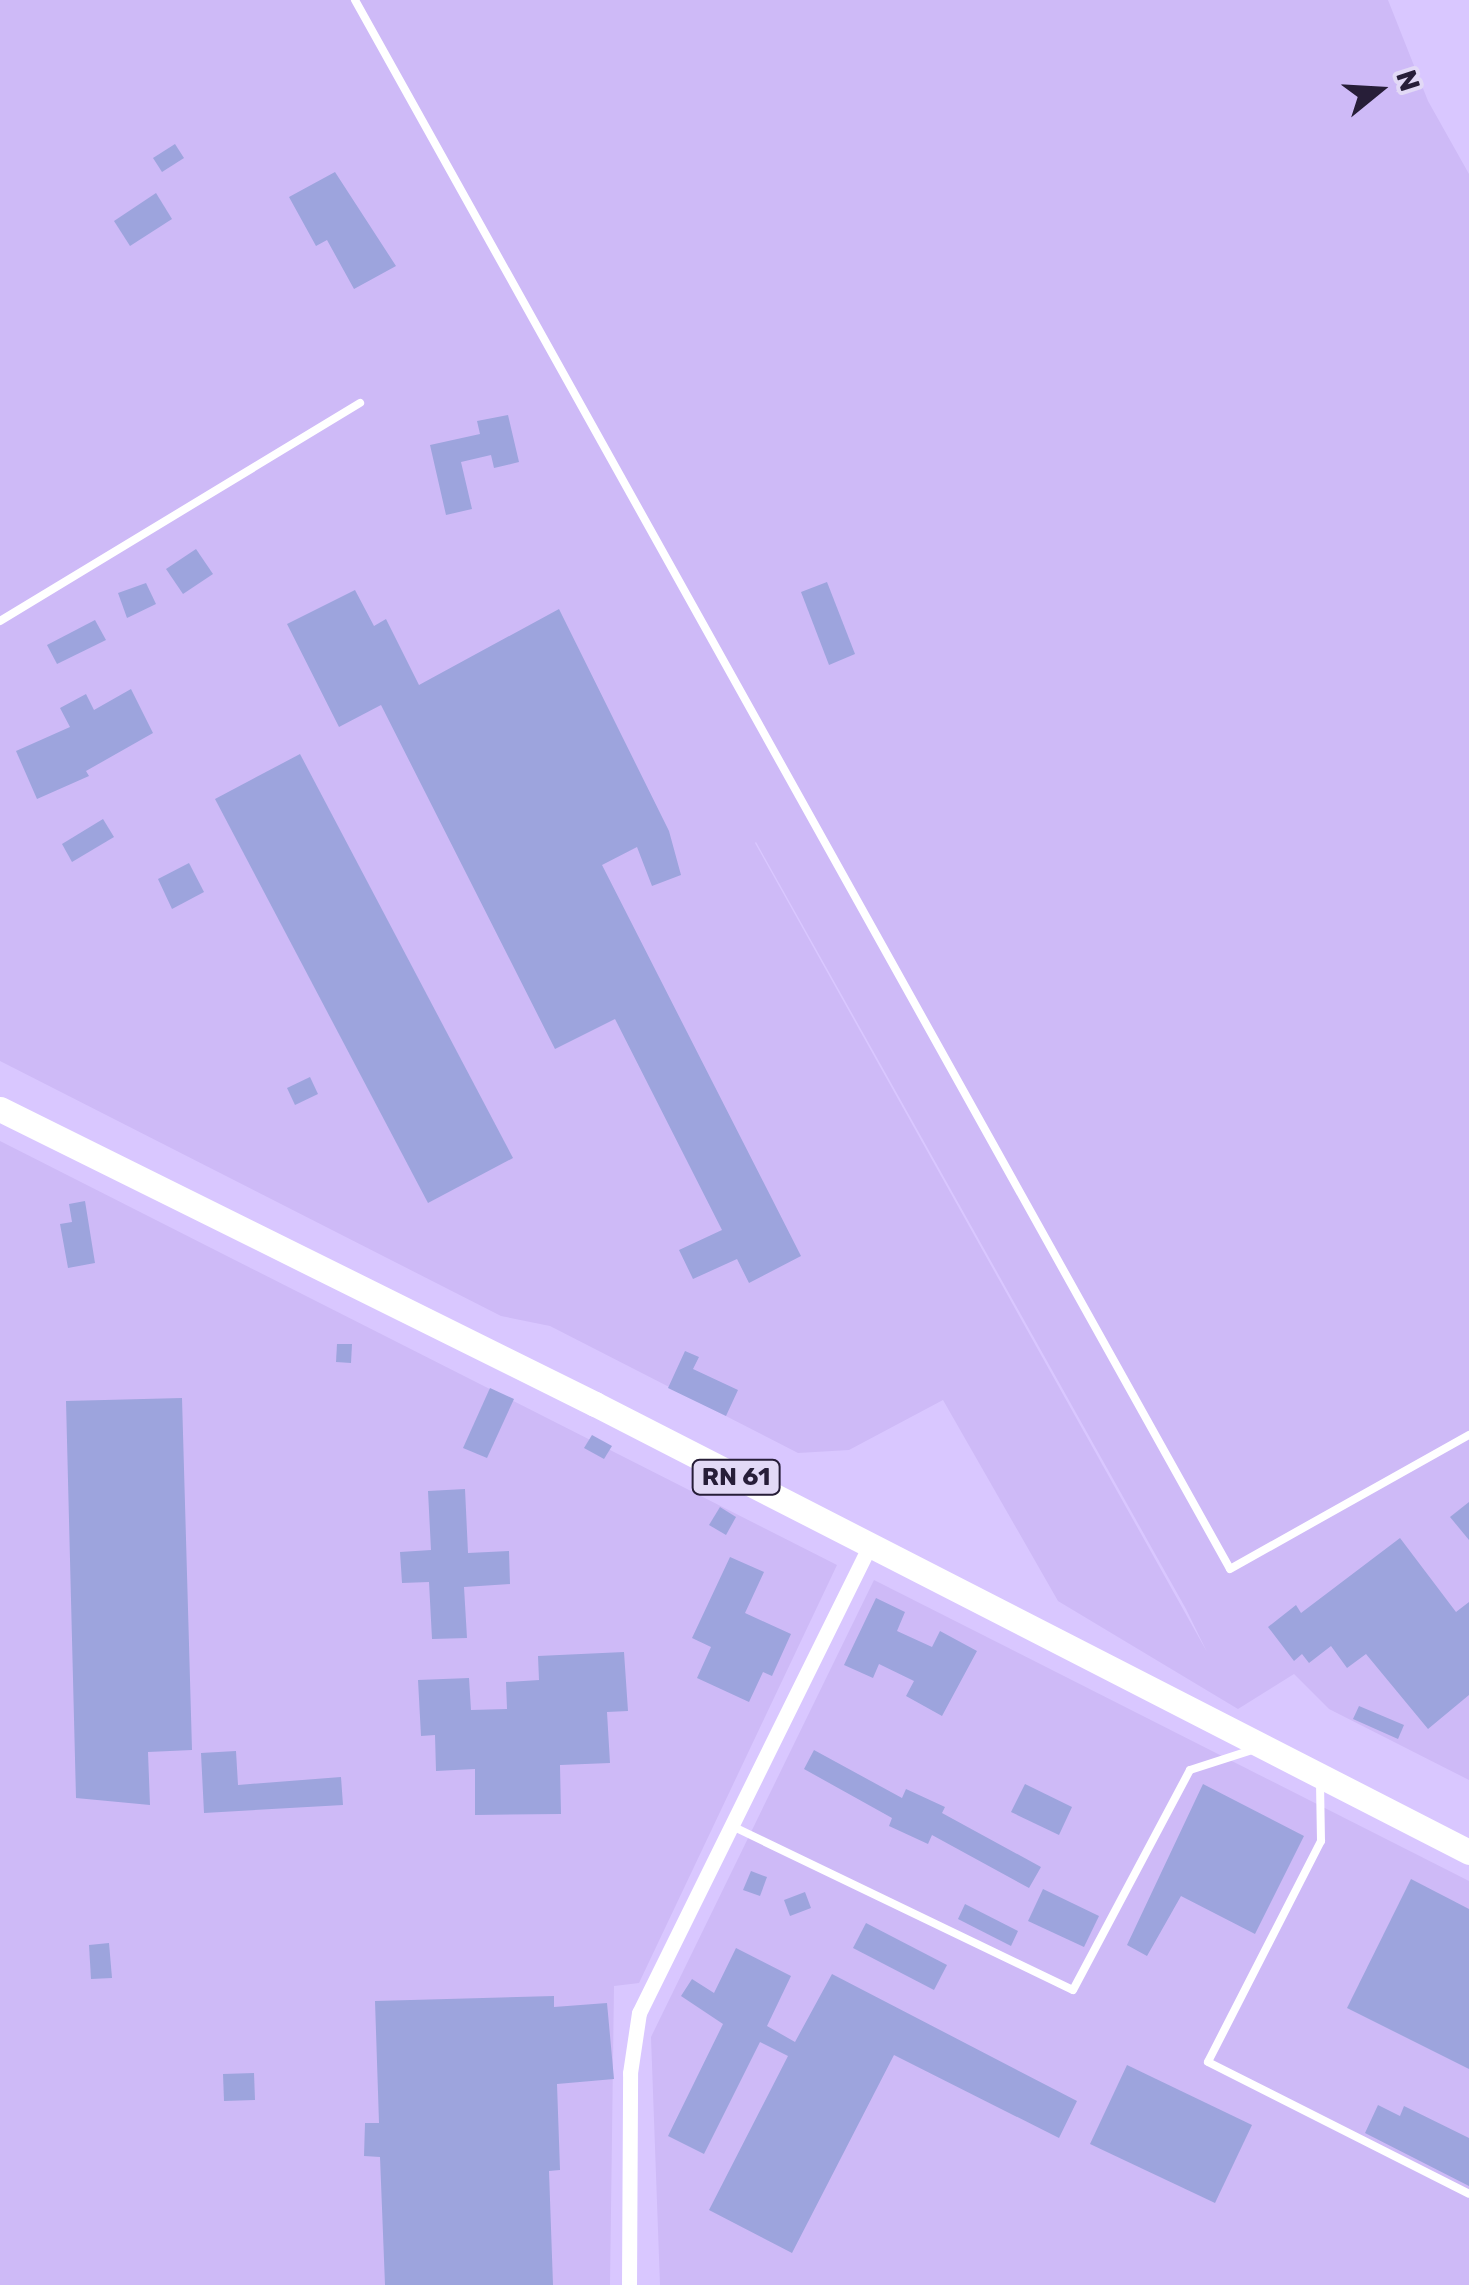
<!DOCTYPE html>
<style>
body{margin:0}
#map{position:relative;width:1469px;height:2285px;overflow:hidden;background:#d9c7ff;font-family:Rubik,sans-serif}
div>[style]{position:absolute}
.built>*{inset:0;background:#cebaf7}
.building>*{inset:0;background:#9da4dd}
.lane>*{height:8px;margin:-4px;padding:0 4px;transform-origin:4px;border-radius:4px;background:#fff}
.street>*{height:15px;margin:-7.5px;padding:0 7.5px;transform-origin:7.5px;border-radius:7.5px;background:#fff}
.primary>*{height:25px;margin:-12.5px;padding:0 12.5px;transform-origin:12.5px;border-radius:12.5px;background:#fff}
span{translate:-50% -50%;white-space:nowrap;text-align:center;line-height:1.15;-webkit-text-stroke:8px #e2d9f6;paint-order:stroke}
.shield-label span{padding:2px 8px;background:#e2d9f6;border:2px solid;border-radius:8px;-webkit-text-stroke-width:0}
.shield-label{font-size:25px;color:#271e38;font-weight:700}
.north{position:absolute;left:1329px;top:40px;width:100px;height:100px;-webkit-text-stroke:8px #e2d9f6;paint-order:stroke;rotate:72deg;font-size:28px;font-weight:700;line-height:40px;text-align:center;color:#271e38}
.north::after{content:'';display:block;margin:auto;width:35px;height:45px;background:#271e38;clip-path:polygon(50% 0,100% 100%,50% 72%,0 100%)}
</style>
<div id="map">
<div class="built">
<div style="clip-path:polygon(evenodd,0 0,1388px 0,1428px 101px,1469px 174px,1469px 1780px,1329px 1709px,1294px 1674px,1238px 1709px,1058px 1601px,943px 1400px,849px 1450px,798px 1453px,550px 1326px,501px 1316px,0 1061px,0 0,756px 842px,1186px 1609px,1207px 1652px,755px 843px,756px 842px)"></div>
<div style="clip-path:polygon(0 1141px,837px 1565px,639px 1983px,614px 1986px,610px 2285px,0 2285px)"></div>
<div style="clip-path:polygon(874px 1580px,1469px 1881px,1469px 2285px,660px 2285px,651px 2037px)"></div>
</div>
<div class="building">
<div style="clip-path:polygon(175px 144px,184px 158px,162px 172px,153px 158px)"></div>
<div style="clip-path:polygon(335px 172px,396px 266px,354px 289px,327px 240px,316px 246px,289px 197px)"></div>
<div style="clip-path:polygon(156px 193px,172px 219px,130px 246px,114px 221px)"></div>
<div style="clip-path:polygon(508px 415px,519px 462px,494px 468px,491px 455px,461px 462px,472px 509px,446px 515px,430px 445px,480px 434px,477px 421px)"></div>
<div style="clip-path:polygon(196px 549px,213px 574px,183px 594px,166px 569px)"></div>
<div style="clip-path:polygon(827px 582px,855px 654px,829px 665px,801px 592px)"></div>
<div style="clip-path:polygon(146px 583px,156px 604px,127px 618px,118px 593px)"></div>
<div style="clip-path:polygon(355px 590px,374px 626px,386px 619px,419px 685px,559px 609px,669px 831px,681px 875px,652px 886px,637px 847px,602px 865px,801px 1256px,749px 1283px,737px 1259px,693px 1279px,679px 1250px,722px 1230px,615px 1019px,555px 1049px,381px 705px,339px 727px,287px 624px)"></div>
<div style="clip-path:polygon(95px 620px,106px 640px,57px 664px,47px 645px)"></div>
<div style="clip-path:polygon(131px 689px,153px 733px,86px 771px,89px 776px,37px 799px,16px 751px,70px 727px,60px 708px,86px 694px,94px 710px)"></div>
<div style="clip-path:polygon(300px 754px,513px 1158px,428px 1203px,215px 799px)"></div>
<div style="clip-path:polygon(103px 819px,114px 837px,72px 862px,62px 844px)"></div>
<div style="clip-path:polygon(189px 863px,204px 892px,172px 909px,158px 879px)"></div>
<div style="clip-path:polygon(310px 1077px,318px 1094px,295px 1105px,287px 1088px)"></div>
<div style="clip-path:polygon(85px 1201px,95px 1263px,68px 1268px,60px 1224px,72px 1222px,69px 1204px)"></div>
<div style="clip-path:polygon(337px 1344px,352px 1344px,351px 1363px,336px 1362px)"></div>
<div style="clip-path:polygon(685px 1351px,699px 1357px,693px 1369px,738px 1390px,726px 1416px,668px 1388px)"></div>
<div style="clip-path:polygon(490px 1388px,514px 1399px,487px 1458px,463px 1448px)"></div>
<div style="clip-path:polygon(182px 1398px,192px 1750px,148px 1752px,150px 1805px,76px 1798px,66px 1401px)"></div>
<div style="clip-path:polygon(592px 1435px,612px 1446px,604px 1459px,584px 1448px)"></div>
<div style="clip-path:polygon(465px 1489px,468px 1553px,509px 1551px,510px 1584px,464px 1587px,467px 1638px,432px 1639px,429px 1582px,402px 1583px,400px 1552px,431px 1550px,428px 1491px)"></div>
<div style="clip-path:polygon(1469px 1502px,1469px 1540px,1450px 1517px)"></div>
<div style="clip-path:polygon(720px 1507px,736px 1517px,726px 1535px,709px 1525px)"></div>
<div style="clip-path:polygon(1400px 1538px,1456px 1612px,1469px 1602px,1469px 1695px,1428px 1729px,1366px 1654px,1347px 1668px,1331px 1646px,1309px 1663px,1302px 1654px,1294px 1661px,1268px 1627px,1296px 1605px,1301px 1613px)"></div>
<div style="clip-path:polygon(730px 1557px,764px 1572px,745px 1613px,791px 1634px,772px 1676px,763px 1672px,749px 1702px,697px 1678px,711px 1647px,692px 1638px)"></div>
<div style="clip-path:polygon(876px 1598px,905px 1612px,897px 1631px,932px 1647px,940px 1631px,977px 1651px,942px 1716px,906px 1696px,914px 1681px,879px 1664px,873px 1678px,844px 1665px)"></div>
<div style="clip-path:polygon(624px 1652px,628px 1711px,607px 1712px,610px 1763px,560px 1765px,561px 1814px,475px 1815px,475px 1769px,436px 1771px,435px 1735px,421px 1736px,418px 1680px,469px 1678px,471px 1710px,507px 1709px,506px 1682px,539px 1680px,538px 1656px)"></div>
<div style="clip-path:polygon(1359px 1706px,1404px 1725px,1398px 1739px,1353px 1719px)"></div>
<div style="clip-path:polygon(814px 1750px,902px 1798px,906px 1789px,945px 1807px,942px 1813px,1041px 1867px,1029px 1888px,932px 1835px,928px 1844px,889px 1826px,892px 1818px,804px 1769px)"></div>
<div style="clip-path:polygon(236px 1751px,238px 1785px,341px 1777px,343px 1805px,204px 1813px,201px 1753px)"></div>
<div style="clip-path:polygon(1025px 1784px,1072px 1807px,1059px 1835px,1011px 1812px)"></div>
<div style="clip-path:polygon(1203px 1784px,1304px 1836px,1255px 1934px,1181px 1896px,1147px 1956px,1127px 1945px)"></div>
<div style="clip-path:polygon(751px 1871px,767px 1877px,760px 1896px,743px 1890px)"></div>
<div style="clip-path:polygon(1411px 1879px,1469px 1909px,1469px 2069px,1347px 2008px)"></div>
<div style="clip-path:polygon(1043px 1889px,1099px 1916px,1084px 1947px,1028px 1921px)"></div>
<div style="clip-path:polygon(805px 1892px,811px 1908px,790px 1916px,784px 1900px)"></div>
<div style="clip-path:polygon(965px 1904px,1018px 1931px,1011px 1946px,958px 1919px)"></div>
<div style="clip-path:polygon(866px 1923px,947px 1965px,934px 1990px,853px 1948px)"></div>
<div style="clip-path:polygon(109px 1943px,112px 1978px,91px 1979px,89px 1945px)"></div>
<div style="clip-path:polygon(736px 1948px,791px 1976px,767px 2026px,795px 2042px,832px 1974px,1077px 2101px,1059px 2138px,894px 2055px,792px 2253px,709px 2210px,788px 2056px,760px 2042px,704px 2154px,668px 2136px,723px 2024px,681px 1996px,692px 1979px,714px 1993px)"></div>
<div style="clip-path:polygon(554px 1996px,554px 2007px,607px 2003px,614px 2079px,557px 2084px,560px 2170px,549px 2171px,553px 2285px,385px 2285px,380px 2157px,364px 2156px,365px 2123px,379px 2123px,375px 2001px)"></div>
<div style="clip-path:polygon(1127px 2065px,1252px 2125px,1215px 2203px,1090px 2144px)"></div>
<div style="clip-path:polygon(254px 2073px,255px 2100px,224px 2101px,223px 2074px)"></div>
<div style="clip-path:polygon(1378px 2105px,1400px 2116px,1404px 2106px,1469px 2138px,1469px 2186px,1365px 2133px)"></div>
</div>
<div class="lane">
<div style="left:355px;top:0;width:1796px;rotate:60.85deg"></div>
<div style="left:1230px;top:1569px;width:274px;rotate:-29.3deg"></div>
<div style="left:0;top:621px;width:421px;rotate:-31.2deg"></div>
<div style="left:1320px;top:1783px;width:58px;rotate:89deg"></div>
<div style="left:1321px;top:1841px;width:248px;rotate:117.1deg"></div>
<div style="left:1208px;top:2062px;width:292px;rotate:26.8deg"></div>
<div style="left:732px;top:1826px;width:378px;rotate:25.7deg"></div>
<div style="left:1073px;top:1990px;width:249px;rotate:-62deg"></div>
<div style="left:1190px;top:1770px;width:68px;rotate:-17.9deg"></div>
</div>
<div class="street">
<div style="left:629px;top:2285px;width:212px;rotate:-89.7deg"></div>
<div style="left:630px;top:2073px;width:61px;rotate:-81.5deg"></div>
<div style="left:639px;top:2013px;width:520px;rotate:-63.73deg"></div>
</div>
<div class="primary">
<div style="left:0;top:1109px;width:664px;rotate:26.37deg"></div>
<div style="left:595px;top:1404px;width:982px;rotate:27.14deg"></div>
</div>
<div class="shield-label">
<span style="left:736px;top:1477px">RN 61</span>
</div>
<div class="north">N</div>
</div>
